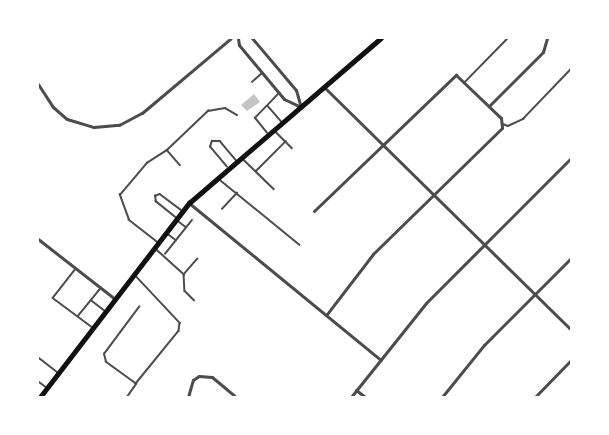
<!DOCTYPE html>
<style>
body{margin:0}
#map{position:relative;width:609px;height:435px;overflow:hidden;background:#fff;font-family:Lato,sans-serif}
div>[style]{position:absolute}
.building>*{inset:0;background:#c4c4c4}
.service>*{height:1.5px;margin:-0.75px;padding:0 0.75px;transform-origin:0.75px;border-radius:0.75px;background:#4c4c4c}
.minor>*{height:3px;margin:-1.5px;padding:0 1.5px;transform-origin:1.5px;border-radius:1.5px;background:#4c4c4c}
.primary>*{height:5px;margin:-2.5px;padding:0 2.5px;transform-origin:2.5px;border-radius:2.5px;background:#111}
span{translate:-50% -50%;white-space:nowrap;text-align:center;line-height:1.15;-webkit-text-stroke:4px #fff;paint-order:stroke}
.frame{position:absolute;inset:0;border:39px solid #fff;pointer-events:none}
</style>
<div id="map">
<div class="building">
<div style="clip-path:polygon(254px 94px,260px 102px,247px 111px,241px 105px)"></div>
</div>
<div class="service">
<div style="left:252px;top:82px;width:13px;rotate:-42deg"></div>
<div style="left:465px;top:82px;width:62px;rotate:-45.7deg"></div>
<div style="left:268px;top:106px;width:20px;rotate:49deg"></div>
<div style="left:503px;top:124px;width:5px;rotate:22deg"></div>
<div style="left:508px;top:126px;width:17px;rotate:-25deg"></div>
<div style="left:523px;top:119px;width:69px;rotate:-46.2deg"></div>
<div style="left:275px;top:131px;width:24px;rotate:45deg"></div>
<div style="left:267px;top:133px;width:19px;rotate:-129deg"></div>
<div style="left:255px;top:118px;width:35px;rotate:-46deg"></div>
<div style="left:167px;top:150px;width:20px;rotate:49deg"></div>
<div style="left:243px;top:159px;width:43px;rotate:44.1deg"></div>
<div style="left:227px;top:167px;width:26px;rotate:-130deg"></div>
<div style="left:210px;top:147px;width:6px;rotate:-72deg"></div>
<div style="left:212px;top:141px;width:8px"></div>
<div style="left:220px;top:141px;width:26px;rotate:50deg"></div>
<div style="left:256px;top:171px;width:42px;rotate:-45deg"></div>
<div style="left:219px;top:179px;width:104px;rotate:39.2deg"></div>
<div style="left:222px;top:209px;width:22px;rotate:-47deg"></div>
<div style="left:176px;top:218px;width:26px;rotate:-141deg"></div>
<div style="left:156px;top:202px;width:6px;rotate:-99deg"></div>
<div style="left:155px;top:196px;width:5px;rotate:-22deg"></div>
<div style="left:160px;top:194px;width:26px;rotate:37deg"></div>
<div style="left:178px;top:221px;width:10px;rotate:37deg"></div>
<div style="left:168px;top:234px;width:10px;rotate:37deg"></div>
<div style="left:158px;top:243px;width:37px;rotate:-142deg"></div>
<div style="left:129px;top:220px;width:27px;rotate:-110deg"></div>
<div style="left:120px;top:195px;width:42px;rotate:-49.8deg"></div>
<div style="left:147px;top:163px;width:24px;rotate:-33deg"></div>
<div style="left:167px;top:150px;width:57px;rotate:-43.6deg"></div>
<div style="left:208px;top:111px;width:17px;rotate:-10deg"></div>
<div style="left:225px;top:108px;width:14px;rotate:30deg"></div>
<div style="left:156px;top:249px;width:38px;rotate:42deg"></div>
<div style="left:184px;top:274px;width:17px;rotate:87deg"></div>
<div style="left:185px;top:291px;width:13px;rotate:45deg"></div>
<div style="left:165px;top:254px;width:43px;rotate:-51.5deg"></div>
<div style="left:76px;top:269px;width:37px;rotate:128deg"></div>
<div style="left:53px;top:298px;width:49px;rotate:36.6deg"></div>
<div style="left:184px;top:274px;width:20px;rotate:-49deg"></div>
<div style="left:135px;top:275px;width:66px;rotate:46.8deg"></div>
<div style="left:180px;top:323px;width:8px;rotate:97deg"></div>
<div style="left:179px;top:331px;width:68px;rotate:129.1deg"></div>
<div style="left:136px;top:384px;width:37px;rotate:-144deg"></div>
<div style="left:106px;top:362px;width:8px;rotate:-104deg"></div>
<div style="left:104px;top:354px;width:59px;rotate:-53.3deg"></div>
<div style="left:91px;top:300px;width:18px;rotate:38deg"></div>
<div style="left:78px;top:316px;width:36px;rotate:-51deg"></div>
<div style="left:38px;top:357px;width:24px;rotate:38deg"></div>
<div style="left:38px;top:381px;width:10px;rotate:37deg"></div>
<div style="left:127px;top:397px;width:16px;rotate:-55deg"></div>
</div>
<div class="minor">
<div style="left:238px;top:38px;width:7px;rotate:82deg"></div>
<div style="left:239px;top:45px;width:70px;rotate:50.2deg"></div>
<div style="left:284px;top:99px;width:19px;rotate:25deg"></div>
<div style="left:252px;top:38px;width:68px;rotate:49.8deg"></div>
<div style="left:296px;top:90px;width:18px;rotate:74deg"></div>
<div style="left:38px;top:84px;width:27px;rotate:57deg"></div>
<div style="left:53px;top:107px;width:18px;rotate:41deg"></div>
<div style="left:67px;top:119px;width:28px;rotate:17deg"></div>
<div style="left:94px;top:127px;width:25px;rotate:-5deg"></div>
<div style="left:119px;top:125px;width:26px;rotate:-28deg"></div>
<div style="left:142px;top:113px;width:116px;rotate:-40.1deg"></div>
<div style="left:324px;top:87px;width:346px;rotate:44.5deg"></div>
<div style="left:490px;top:105px;width:75px;rotate:-45deg"></div>
<div style="left:543px;top:52px;width:15px;rotate:-74deg"></div>
<div style="left:189px;top:203px;width:248px;rotate:39.3deg"></div>
<div style="left:314px;top:211px;width:197px;rotate:-43.8deg"></div>
<div style="left:456px;top:75px;width:62px;rotate:43.7deg"></div>
<div style="left:501px;top:118px;width:10px;rotate:84deg"></div>
<div style="left:502px;top:128px;width:180px;rotate:135.7deg"></div>
<div style="left:373px;top:254px;width:76px;rotate:127.5deg"></div>
<div style="left:38px;top:239px;width:98px;rotate:37.9deg"></div>
<div style="left:356px;top:390px;width:11px;rotate:38deg"></div>
<div style="left:188px;top:397px;width:18px;rotate:-74deg"></div>
<div style="left:193px;top:380px;width:7px;rotate:-34deg"></div>
<div style="left:199px;top:376px;width:13px;rotate:4deg"></div>
<div style="left:212px;top:377px;width:31px;rotate:40deg"></div>
<div style="left:351px;top:397px;width:120px;rotate:-51.4deg"></div>
<div style="left:426px;top:303px;width:205px;rotate:-45deg"></div>
<div style="left:442px;top:397px;width:67px;rotate:-51.1deg"></div>
<div style="left:484px;top:345px;width:123px;rotate:-45deg"></div>
<div style="left:535px;top:397px;width:52px;rotate:-45.8deg"></div>
</div>
<div class="primary">
<div style="left:40px;top:397px;width:245px;rotate:-52.5deg"></div>
<div style="left:189px;top:203px;width:253px;rotate:-40.7deg"></div>
</div>
<div class="frame"></div>
</div>
